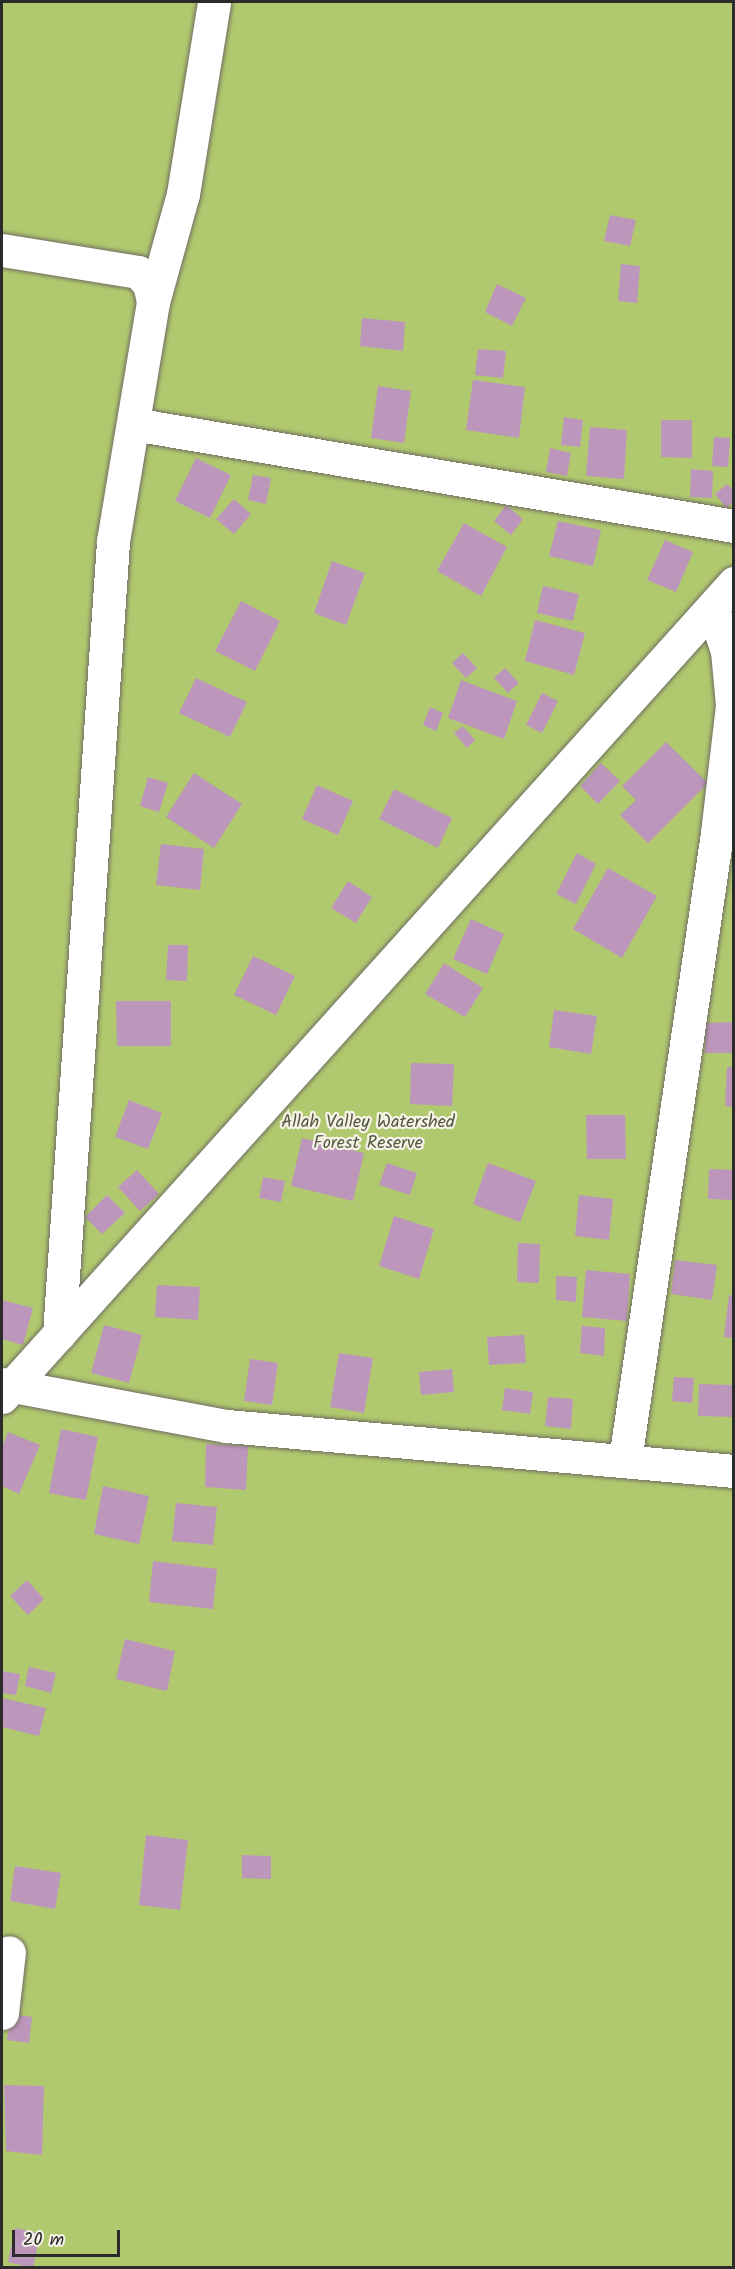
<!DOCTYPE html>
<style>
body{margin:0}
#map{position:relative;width:735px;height:2269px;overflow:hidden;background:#efe7cc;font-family:Kalam,sans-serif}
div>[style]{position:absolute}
.green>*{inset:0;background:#b1c96e}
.building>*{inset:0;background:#bd96bc}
.roads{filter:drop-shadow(0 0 2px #706d63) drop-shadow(0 0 2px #706d63)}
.minor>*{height:33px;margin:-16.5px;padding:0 16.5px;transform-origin:16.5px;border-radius:16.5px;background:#fff}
.tertiary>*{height:33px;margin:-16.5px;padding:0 16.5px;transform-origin:16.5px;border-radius:16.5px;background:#fff}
span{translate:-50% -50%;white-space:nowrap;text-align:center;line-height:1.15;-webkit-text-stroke:4.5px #f7f3e8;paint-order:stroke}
.park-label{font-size:18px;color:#535a3f}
.frame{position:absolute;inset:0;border:3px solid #2b2b2b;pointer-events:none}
.scale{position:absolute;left:12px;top:2230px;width:108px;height:27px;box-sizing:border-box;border:3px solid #2b2b2b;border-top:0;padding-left:8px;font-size:18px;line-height:21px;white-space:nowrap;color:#2b2b2b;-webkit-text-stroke:4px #f7f3e8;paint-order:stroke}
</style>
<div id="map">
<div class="green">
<div style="clip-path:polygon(2px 2px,733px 2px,733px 2267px,2px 2267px)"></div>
</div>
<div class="building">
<div style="clip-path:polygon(610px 215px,636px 220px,630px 246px,604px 241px)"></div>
<div style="clip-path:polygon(621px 264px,640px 266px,637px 303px,618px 301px)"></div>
<div style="clip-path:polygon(497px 284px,526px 298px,512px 326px,485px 312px)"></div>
<div style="clip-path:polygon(362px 318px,405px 322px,403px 351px,360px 346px)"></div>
<div style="clip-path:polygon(478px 349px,506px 351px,503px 378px,475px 375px)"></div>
<div style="clip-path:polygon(473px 380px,525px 387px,519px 438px,466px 430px)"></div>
<div style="clip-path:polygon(378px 386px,411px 391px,404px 443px,371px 438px)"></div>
<div style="clip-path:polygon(564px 417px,583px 420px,580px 447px,561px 445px)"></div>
<div style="clip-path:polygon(661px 420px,692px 420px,692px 458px,661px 457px)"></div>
<div style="clip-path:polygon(590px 427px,627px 430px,624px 479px,586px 476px)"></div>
<div style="clip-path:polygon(714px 437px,730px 438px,728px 467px,712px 466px)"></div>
<div style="clip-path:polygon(550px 448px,571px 453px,567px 476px,546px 472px)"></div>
<div style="clip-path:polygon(196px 458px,231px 475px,210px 518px,175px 501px)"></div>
<div style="clip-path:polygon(691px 469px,713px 471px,712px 498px,690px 497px)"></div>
<div style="clip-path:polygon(253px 475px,271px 478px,266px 504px,248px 500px)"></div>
<div style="clip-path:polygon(727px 484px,734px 491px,734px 501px,726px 508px,715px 494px)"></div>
<div style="clip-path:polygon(234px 499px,251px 514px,234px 534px,216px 519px)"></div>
<div style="clip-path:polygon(506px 505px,523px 519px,511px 535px,494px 521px)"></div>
<div style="clip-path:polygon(558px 521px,601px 530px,593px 566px,549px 556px)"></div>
<div style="clip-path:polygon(464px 523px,507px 547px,481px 596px,437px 571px)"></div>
<div style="clip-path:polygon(665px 540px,693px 552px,676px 592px,647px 580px)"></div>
<div style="clip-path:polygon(332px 561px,365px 573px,346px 625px,314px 613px)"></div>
<div style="clip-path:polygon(543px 586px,579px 594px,573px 621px,537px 613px)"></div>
<div style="clip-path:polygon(241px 601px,280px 621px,255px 671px,215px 651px)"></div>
<div style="clip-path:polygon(535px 620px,585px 633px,574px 675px,525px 661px)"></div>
<div style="clip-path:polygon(463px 653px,477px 668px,466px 678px,452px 663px)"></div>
<div style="clip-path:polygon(505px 668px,519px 683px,508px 693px,494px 678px)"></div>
<div style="clip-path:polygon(196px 678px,247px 702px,230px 737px,179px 713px)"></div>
<div style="clip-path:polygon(461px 680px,517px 701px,504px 739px,448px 718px)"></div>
<div style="clip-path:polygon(542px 693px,558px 701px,542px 733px,526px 725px)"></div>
<div style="clip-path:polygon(430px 707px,443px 713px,436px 731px,423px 725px)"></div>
<div style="clip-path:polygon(463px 726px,475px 740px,467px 748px,454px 733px)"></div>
<div style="clip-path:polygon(666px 742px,708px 783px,648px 843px,620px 815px,636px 800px,622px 786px)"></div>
<div style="clip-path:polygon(601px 763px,620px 781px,598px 804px,580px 786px)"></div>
<div style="clip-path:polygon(194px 773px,242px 804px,214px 848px,166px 817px)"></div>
<div style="clip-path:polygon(148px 777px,168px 783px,159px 812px,140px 806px)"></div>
<div style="clip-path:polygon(317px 785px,353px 801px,338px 835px,302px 819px)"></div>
<div style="clip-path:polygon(394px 789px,452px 818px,438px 848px,379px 819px)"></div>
<div style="clip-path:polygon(161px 844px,204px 849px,200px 890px,156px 885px)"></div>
<div style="clip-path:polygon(577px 853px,596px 864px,576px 904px,556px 894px)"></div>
<div style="clip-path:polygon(608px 868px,657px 896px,622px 958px,573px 929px)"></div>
<div style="clip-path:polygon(348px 881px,372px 897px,356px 923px,331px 908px)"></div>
<div style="clip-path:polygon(471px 919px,504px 934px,487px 974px,453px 959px)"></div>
<div style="clip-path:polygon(168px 945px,188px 945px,187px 981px,166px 980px)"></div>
<div style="clip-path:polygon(253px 956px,295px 976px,276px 1015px,234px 995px)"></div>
<div style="clip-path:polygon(444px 963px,483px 988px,465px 1017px,425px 994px)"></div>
<div style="clip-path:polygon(116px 1001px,171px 1001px,171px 1046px,117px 1046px)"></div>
<div style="clip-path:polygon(554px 1010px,597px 1016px,591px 1054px,549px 1047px)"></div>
<div style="clip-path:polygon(734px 1022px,734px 1053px,705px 1053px,705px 1023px)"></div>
<div style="clip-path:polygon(411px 1063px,454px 1064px,452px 1106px,410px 1104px)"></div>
<div style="clip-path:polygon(727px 1067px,734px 1067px,734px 1107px,725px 1106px)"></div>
<div style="clip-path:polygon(129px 1100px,162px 1113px,148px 1149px,115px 1137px)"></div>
<div style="clip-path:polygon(586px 1115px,625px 1115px,626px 1159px,587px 1159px)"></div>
<div style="clip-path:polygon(302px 1138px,364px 1153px,353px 1201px,291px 1186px)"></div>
<div style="clip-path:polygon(387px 1163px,417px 1173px,410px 1195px,379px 1185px)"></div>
<div style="clip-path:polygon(488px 1163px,536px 1181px,520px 1222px,473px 1204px)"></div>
<div style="clip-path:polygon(709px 1169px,734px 1170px,734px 1200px,708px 1199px)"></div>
<div style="clip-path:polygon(137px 1170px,159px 1194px,140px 1211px,118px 1187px)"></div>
<div style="clip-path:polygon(263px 1177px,285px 1181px,281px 1202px,259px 1198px)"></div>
<div style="clip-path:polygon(107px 1195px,125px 1213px,102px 1234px,85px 1217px)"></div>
<div style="clip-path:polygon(579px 1195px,613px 1199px,609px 1240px,575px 1236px)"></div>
<div style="clip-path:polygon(394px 1216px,434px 1229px,419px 1279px,379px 1266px)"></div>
<div style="clip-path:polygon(518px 1243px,540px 1244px,539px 1283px,517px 1282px)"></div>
<div style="clip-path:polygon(675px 1260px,717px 1265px,712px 1300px,671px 1294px)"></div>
<div style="clip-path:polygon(586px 1270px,630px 1274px,627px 1321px,582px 1317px)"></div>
<div style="clip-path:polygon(556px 1276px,577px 1277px,576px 1302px,556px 1300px)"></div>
<div style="clip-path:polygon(157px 1285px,200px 1287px,198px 1320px,155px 1317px)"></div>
<div style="clip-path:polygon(729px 1295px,734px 1296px,734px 1338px,724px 1337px)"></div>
<div style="clip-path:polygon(2px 1300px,33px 1308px,23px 1345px,2px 1339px)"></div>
<div style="clip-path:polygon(104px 1325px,142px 1335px,129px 1383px,91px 1373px)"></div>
<div style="clip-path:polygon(582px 1326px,605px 1328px,604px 1356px,580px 1353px)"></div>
<div style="clip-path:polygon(524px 1335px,526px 1363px,489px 1365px,487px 1337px)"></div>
<div style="clip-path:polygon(339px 1353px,373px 1358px,364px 1413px,330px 1407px)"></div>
<div style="clip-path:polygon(250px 1359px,278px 1363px,272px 1405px,244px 1401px)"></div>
<div style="clip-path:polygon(452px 1369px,454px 1392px,421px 1395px,419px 1372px)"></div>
<div style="clip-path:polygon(674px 1377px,694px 1378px,692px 1403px,672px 1401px)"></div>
<div style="clip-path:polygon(699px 1384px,734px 1385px,734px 1417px,698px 1416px)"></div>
<div style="clip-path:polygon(505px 1388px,533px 1392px,530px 1414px,502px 1410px)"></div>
<div style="clip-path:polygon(548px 1397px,573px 1399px,571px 1429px,545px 1426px)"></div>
<div style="clip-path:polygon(61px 1429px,98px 1437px,86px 1500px,49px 1493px)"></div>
<div style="clip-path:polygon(8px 1432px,40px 1445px,19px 1494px,2px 1486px,2px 1447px)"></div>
<div style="clip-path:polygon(206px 1444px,248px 1446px,246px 1490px,205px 1487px)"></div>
<div style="clip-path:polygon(103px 1486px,149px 1496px,139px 1544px,94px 1534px)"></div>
<div style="clip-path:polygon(176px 1503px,217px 1507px,213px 1545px,172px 1541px)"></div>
<div style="clip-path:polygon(153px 1561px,217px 1569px,213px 1609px,149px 1602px)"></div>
<div style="clip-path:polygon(27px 1580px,44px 1599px,28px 1615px,10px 1596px)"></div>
<div style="clip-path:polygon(125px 1639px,175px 1651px,167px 1691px,116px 1679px)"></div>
<div style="clip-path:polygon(29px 1667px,56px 1673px,51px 1693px,25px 1686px)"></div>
<div style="clip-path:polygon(2px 1671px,20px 1674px,16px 1695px,2px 1693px)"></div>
<div style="clip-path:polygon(2px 1698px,46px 1708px,39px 1736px,2px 1727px)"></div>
<div style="clip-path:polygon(146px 1835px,188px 1840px,180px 1910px,139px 1905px)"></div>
<div style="clip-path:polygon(242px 1855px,271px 1856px,271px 1879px,242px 1878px)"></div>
<div style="clip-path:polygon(15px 1866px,61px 1873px,55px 1909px,10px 1901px)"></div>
<div style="clip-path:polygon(11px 2014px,32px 2017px,29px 2043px,7px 2040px)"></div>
<div style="clip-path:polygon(4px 2085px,44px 2086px,42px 2155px,6px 2151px)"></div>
<div style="clip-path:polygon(15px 2228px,40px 2233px,33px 2268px,8px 2262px)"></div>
</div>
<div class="roads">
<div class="minor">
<div style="left:2px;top:250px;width:138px;rotate:9.2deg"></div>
<div style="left:138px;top:272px;width:16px;rotate:47deg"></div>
<div style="left:149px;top:284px;width:18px;rotate:77deg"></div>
<div style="left:153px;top:302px;width:243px;rotate:99.5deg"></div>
<div style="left:113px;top:542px;width:794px;rotate:93.9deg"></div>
<div style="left:153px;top:302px;width:112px;rotate:-74.5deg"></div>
<div style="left:183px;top:194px;width:194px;rotate:-80.8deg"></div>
<div style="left:133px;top:424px;width:610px;rotate:9.63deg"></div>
<div style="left:2px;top:1384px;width:229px;rotate:10.6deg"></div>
<div style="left:227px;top:1426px;width:509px;rotate:5.07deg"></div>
<div style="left:625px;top:1460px;width:634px;rotate:-81.65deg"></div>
<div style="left:717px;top:833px;width:129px;rotate:-83.3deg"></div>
<div style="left:732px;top:705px;width:54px;rotate:-95.3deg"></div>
<div style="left:727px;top:651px;width:46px;rotate:-108.8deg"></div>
<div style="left:2px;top:2013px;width:61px;rotate:-83.5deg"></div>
</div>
<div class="tertiary">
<div style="left:2px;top:1397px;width:1095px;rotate:-48.04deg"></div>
</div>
</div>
<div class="park-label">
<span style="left:368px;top:1134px">Allah Valley Watershed<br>Forest Reserve</span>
</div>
<div class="frame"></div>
<div class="scale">20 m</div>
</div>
